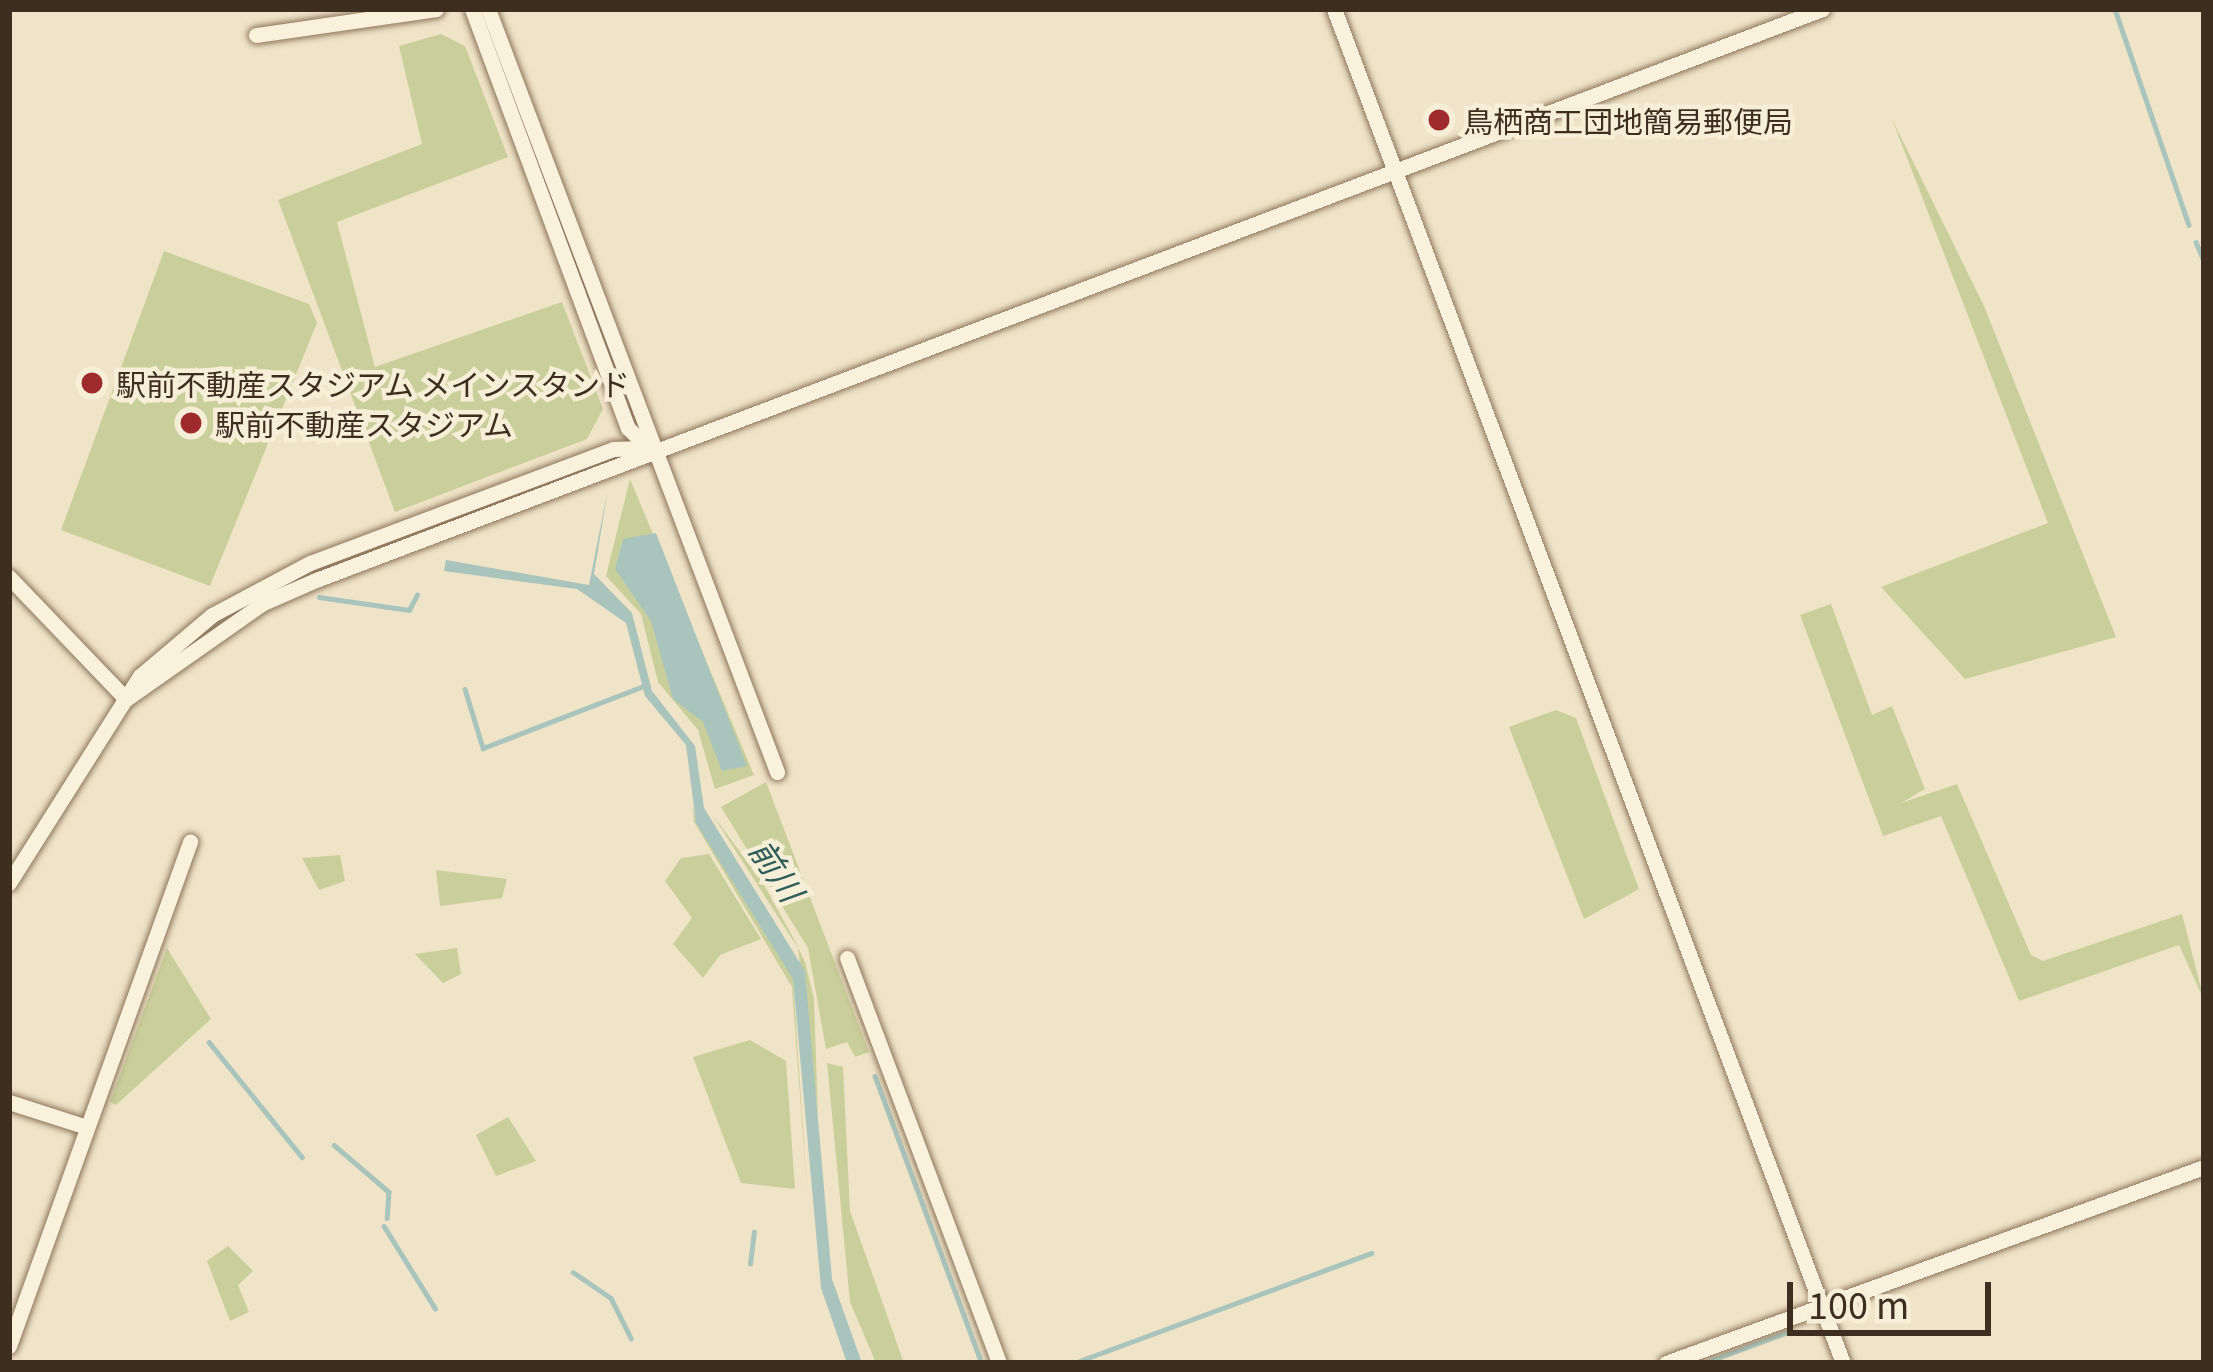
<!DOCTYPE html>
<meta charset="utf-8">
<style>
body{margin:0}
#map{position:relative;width:2213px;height:1372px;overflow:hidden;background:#f0e4c8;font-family:Georgia,"Noto Sans JP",serif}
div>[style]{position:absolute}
.green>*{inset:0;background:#c9cf9b}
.water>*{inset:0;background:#a9c4bc}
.stream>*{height:4.5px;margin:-2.25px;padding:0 2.25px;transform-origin:2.25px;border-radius:2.25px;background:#a9c4bc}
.roads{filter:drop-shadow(0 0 3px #8d765c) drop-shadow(0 0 3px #8d765c)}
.minor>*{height:15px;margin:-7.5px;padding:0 7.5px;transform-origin:7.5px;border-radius:7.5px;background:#faf1dc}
.dots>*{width:33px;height:33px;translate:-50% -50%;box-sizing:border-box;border:6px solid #f7eed8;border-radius:50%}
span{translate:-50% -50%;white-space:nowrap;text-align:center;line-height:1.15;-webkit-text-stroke:9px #f7eed8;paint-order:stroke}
.poi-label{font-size:30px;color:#3d2e20}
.left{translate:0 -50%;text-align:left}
.water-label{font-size:33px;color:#2f5d5a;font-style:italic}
.frame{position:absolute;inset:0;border:12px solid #3d2e20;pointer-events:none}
.scale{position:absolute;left:1787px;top:1282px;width:204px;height:54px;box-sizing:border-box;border:6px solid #3d2e20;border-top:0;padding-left:15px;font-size:36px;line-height:42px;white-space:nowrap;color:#3d2e20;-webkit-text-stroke:9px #f7eed8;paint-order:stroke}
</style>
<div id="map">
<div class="green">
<div style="clip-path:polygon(441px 34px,465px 46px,508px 157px,337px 222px,375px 367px,562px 302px,603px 409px,587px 439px,395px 512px,278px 200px,422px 144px,399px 46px)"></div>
<div style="clip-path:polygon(1892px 119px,1984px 306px,2116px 637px,1965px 679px,1881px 587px,2048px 523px)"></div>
<div style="clip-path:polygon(164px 251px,309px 304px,317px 323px,210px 586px,61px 530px)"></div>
<div style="clip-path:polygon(630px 479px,754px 775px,715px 789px,698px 730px,658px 682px,641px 614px,606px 576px)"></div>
<div style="clip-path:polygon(1831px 604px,1872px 715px,1892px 706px,1925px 789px,1901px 803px,1957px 784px,2031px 955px,2043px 961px,2182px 914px,2204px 1000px,2179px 945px,2019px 1001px,1941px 816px,1883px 836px,1800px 615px)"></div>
<div style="clip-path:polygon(1556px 710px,1576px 718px,1639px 889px,1584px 919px,1509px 727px)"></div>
<div style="clip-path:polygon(766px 782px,869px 1052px,855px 1057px,847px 1042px,826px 1049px,808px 948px,721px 807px)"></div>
<div style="clip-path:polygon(692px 805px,697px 824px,764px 920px,793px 979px,808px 1204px,792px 987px,694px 822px)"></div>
<div style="clip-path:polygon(712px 814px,763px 883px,795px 941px,805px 962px,814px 999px,818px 1115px,798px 948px)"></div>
<div style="clip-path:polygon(709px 854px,761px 939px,720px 955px,703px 978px,673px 944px,692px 918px,665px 881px,681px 858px)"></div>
<div style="clip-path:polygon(340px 855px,345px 881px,319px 890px,302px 858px)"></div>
<div style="clip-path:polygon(436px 870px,507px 879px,502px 898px,440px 906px)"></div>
<div style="clip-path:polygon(167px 948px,211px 1019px,116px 1105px,110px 1102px)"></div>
<div style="clip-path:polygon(457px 948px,461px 974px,443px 983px,415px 954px)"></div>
<div style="clip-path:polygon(750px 1040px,786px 1061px,795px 1189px,741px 1183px,693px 1057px)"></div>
<div style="clip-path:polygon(827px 1063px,843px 1067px,850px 1211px,904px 1363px,876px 1363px,850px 1302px)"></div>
<div style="clip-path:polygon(508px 1117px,536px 1161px,496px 1176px,476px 1135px)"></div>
<div style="clip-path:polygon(228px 1246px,253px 1271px,238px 1285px,249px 1312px,230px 1321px,207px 1261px)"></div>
</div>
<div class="water">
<div style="clip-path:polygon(608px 489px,594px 574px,632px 613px,652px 691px,695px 746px,704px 808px,805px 971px,832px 1279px,862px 1363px,847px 1363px,821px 1288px,793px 979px,696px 823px,686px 745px,645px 696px,626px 623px,577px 589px,444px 571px,446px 560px,589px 585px)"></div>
<div style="clip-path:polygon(656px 533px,747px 766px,722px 771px,703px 722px,673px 699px,651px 621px,615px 569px,623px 539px)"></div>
</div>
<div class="stream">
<div style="left:2115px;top:9px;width:228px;rotate:71.1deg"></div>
<div style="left:2196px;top:242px;width:21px;rotate:67deg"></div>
<div style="left:319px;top:597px;width:91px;rotate:8.2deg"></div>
<div style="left:409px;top:610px;width:17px;rotate:-62deg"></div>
<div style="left:465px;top:689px;width:62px;rotate:73deg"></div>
<div style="left:483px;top:748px;width:173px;rotate:-21.1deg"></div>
<div style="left:209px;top:1042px;width:148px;rotate:51deg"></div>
<div style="left:875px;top:1076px;width:306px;rotate:69.6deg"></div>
<div style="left:334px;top:1145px;width:72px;rotate:40.5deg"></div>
<div style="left:389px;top:1192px;width:26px;rotate:94deg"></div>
<div style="left:384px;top:1226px;width:97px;rotate:58.1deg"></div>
<div style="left:750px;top:1264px;width:32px;rotate:-83deg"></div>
<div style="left:573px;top:1272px;width:46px;rotate:34.4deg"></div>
<div style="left:611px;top:1298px;width:45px;rotate:63.4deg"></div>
<div style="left:1074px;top:1363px;width:317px;rotate:-20.3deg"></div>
<div style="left:1704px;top:1363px;width:92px;rotate:-20.4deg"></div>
</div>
<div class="roads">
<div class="minor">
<div style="left:472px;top:9px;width:447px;rotate:69.6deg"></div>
<div style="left:628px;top:428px;width:28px;rotate:45deg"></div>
<div style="left:488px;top:9px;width:816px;rotate:69.25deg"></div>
<div style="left:1334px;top:9px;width:1447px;rotate:69.4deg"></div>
<div style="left:256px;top:35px;width:182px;rotate:-8.2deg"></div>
<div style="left:9px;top:577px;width:169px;rotate:46.2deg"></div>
<div style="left:126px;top:699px;width:167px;rotate:-35deg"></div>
<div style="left:263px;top:603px;width:58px;rotate:-23.5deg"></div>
<div style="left:316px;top:580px;width:1611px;rotate:-20.76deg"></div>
<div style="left:9px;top:883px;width:245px;rotate:-57.7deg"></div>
<div style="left:140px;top:676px;width:94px;rotate:-40.3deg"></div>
<div style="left:212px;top:615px;width:111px;rotate:-28deg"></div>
<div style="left:310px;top:563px;width:324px;rotate:-20.6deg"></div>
<div style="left:613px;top:449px;width:32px;rotate:-2deg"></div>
<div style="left:847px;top:958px;width:433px;rotate:69.4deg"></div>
<div style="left:9px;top:1102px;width:82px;rotate:17.8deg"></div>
<div style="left:9px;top:1346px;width:536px;rotate:-70.25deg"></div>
<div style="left:1666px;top:1363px;width:573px;rotate:-20.02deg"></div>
</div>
</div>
<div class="dots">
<div style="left:1439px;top:120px;background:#9e2a2b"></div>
<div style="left:92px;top:383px;background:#9e2a2b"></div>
<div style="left:191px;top:423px;background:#9e2a2b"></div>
</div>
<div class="poi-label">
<span class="left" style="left:1463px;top:120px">鳥栖商工団地簡易郵便局</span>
<span class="left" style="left:116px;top:383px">駅前不動産スタジアム メインスタンド</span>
<span class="left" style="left:215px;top:423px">駅前不動産スタジアム</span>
</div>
<div class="water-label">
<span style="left:777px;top:870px;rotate:56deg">前川</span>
</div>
<div class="frame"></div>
<div class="scale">100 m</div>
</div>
